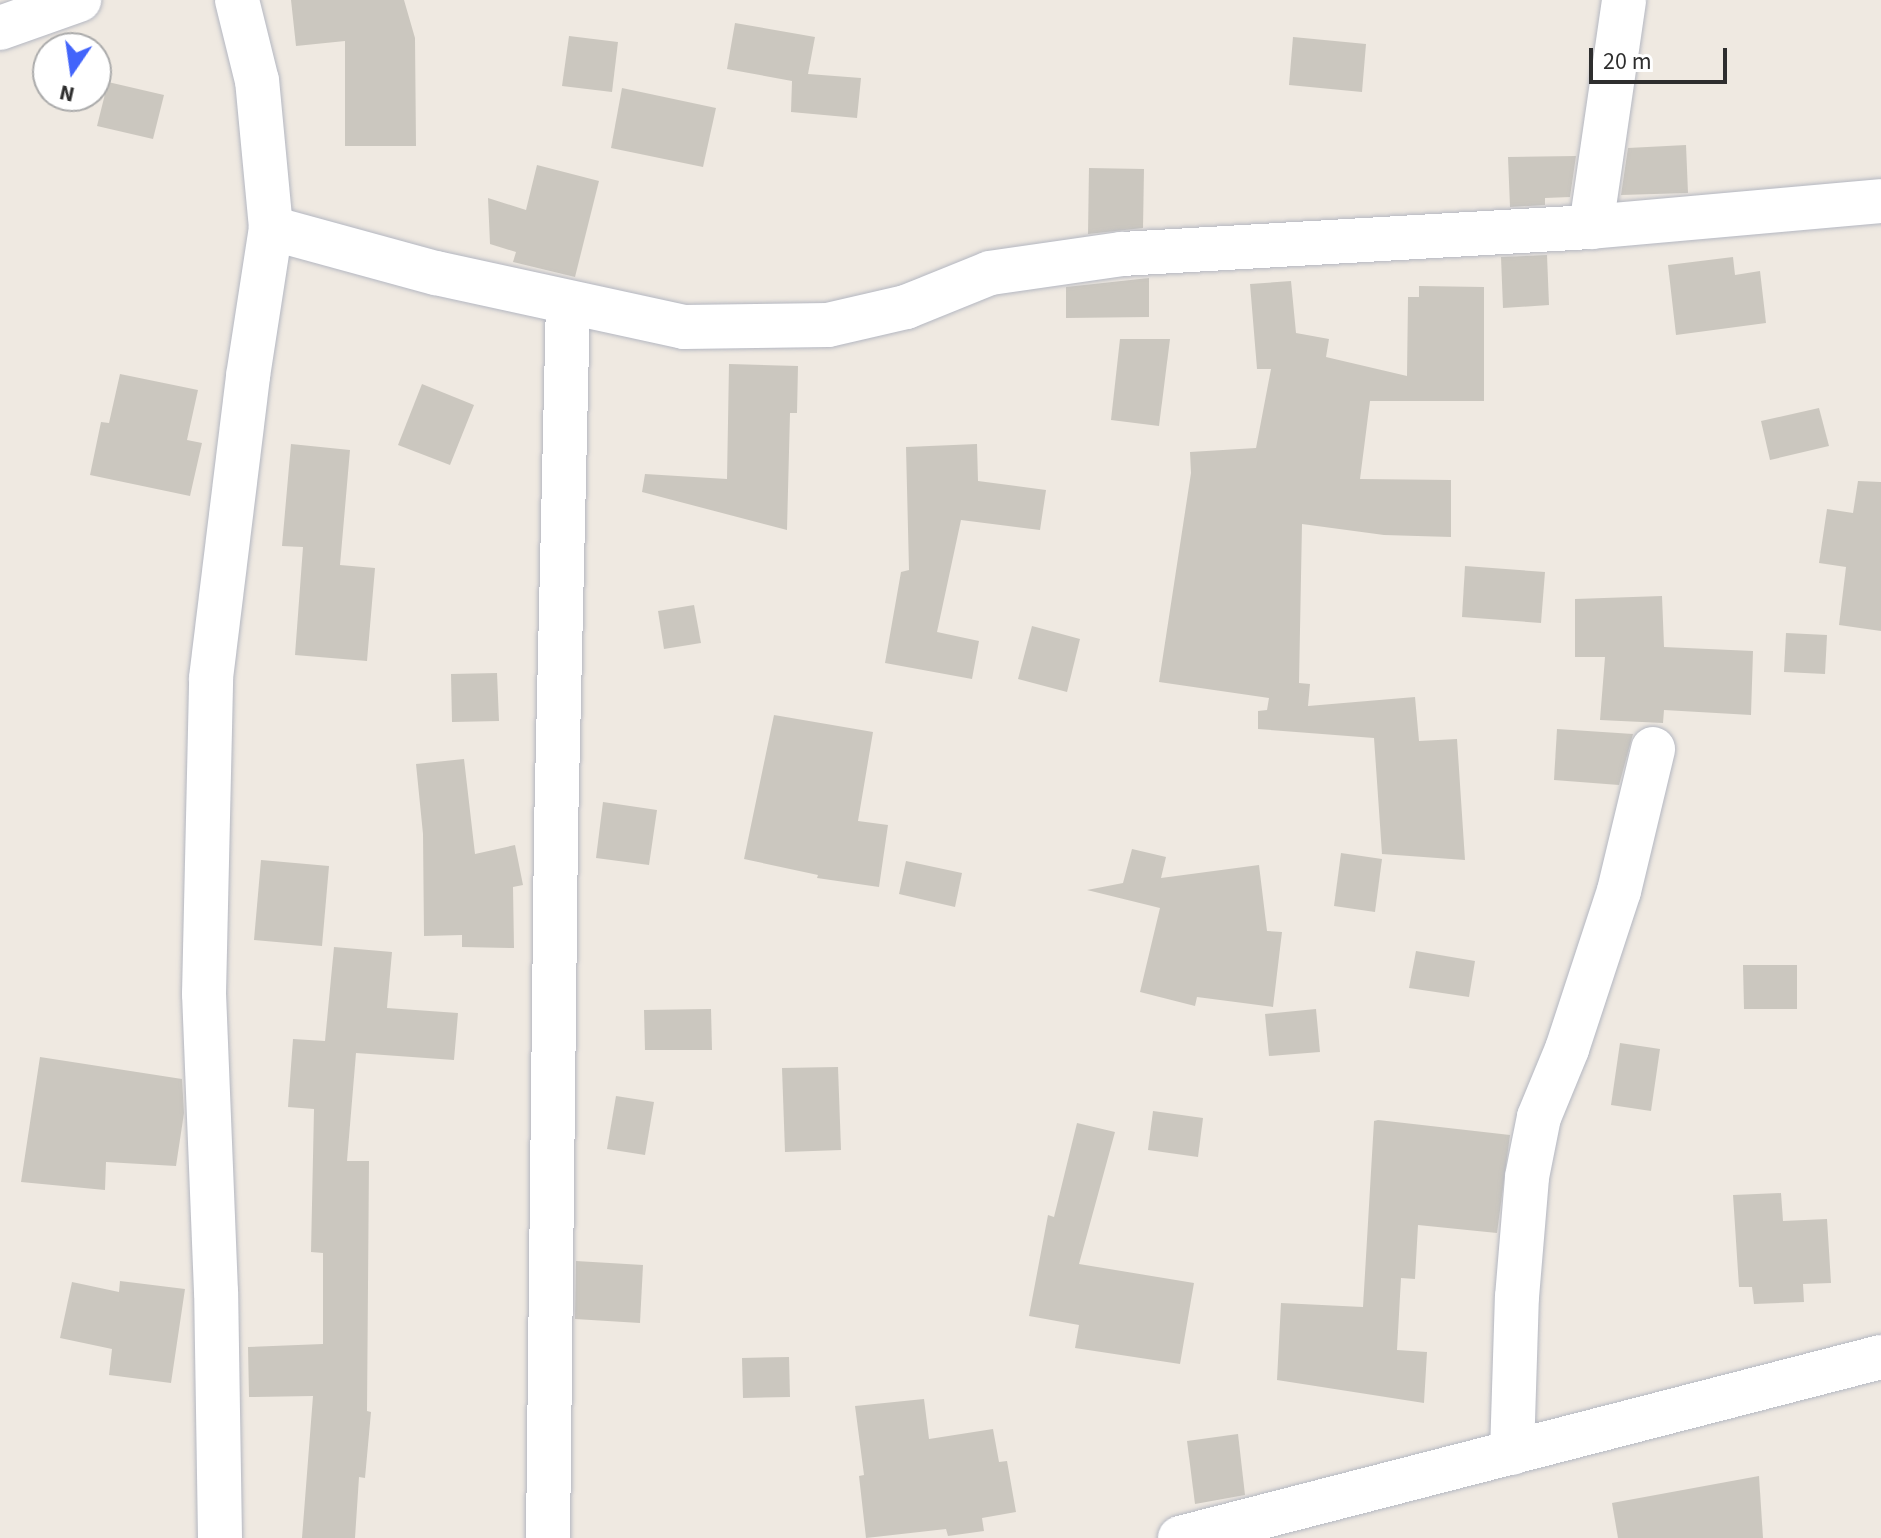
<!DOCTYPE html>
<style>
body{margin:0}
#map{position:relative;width:1881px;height:1538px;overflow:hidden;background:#efe9e1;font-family:"Source Sans 3",sans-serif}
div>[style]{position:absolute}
.building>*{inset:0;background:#cbc7bf}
.roads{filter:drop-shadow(0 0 2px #b4b7c1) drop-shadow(0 0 2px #b4b7c1)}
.minor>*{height:44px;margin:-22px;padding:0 22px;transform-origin:22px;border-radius:22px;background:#fff}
span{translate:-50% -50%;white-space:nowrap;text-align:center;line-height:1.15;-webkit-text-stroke:7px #fff;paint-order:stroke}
.north{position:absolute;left:32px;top:32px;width:80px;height:80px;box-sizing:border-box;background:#fff;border:2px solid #ababab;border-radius:50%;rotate:193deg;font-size:22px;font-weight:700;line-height:32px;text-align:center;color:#2e2e2e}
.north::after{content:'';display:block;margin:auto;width:28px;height:36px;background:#4264fb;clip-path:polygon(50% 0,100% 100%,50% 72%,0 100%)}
.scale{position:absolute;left:1589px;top:48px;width:138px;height:36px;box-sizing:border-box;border:4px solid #2e2e2e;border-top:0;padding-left:10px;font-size:24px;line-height:28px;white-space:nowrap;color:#2e2e2e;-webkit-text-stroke:6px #fff;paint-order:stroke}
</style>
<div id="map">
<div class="building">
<div style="clip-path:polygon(291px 0,404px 0,415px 38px,416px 146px,345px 146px,345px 41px,296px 46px)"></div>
<div style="clip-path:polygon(735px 23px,815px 37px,808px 74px,861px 78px,857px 118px,791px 112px,792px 81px,727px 69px)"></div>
<div style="clip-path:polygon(569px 36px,618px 42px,612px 92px,562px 86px)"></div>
<div style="clip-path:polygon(1293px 37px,1366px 44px,1362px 92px,1289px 85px)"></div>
<div style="clip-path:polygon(108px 82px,164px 95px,153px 139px,97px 126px)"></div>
<div style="clip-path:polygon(622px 88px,716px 108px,703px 167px,611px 148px)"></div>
<div style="clip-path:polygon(1686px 145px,1688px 193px,1621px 195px,1628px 148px)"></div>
<div style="clip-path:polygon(1576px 156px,1570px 197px,1545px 198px,1545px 205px,1510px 207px,1508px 157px)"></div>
<div style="clip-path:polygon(537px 165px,599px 181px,575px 277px,513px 262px,516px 252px,490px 244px,488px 198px,526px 210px)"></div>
<div style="clip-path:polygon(1089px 168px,1144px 169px,1143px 228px,1088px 234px)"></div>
<div style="clip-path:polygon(1547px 255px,1549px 305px,1503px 308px,1501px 257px)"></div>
<div style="clip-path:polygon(1733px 257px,1735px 275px,1760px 271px,1766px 323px,1676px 335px,1668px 265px)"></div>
<div style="clip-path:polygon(1149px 278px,1149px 317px,1066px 318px,1066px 287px)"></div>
<div style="clip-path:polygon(1291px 281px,1296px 333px,1329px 339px,1326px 357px,1407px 376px,1408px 297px,1419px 297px,1419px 286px,1484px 287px,1484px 401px,1370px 401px,1360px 479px,1451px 480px,1451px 537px,1384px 535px,1302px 524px,1299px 683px,1310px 684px,1308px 706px,1415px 697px,1419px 741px,1457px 739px,1465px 860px,1382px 854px,1374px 738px,1258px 729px,1258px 711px,1267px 710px,1269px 698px,1159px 682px,1191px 473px,1190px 452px,1256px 448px,1271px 369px,1257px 369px,1250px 284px)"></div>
<div style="clip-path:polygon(1120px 339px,1170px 339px,1159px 426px,1111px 420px)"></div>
<div style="clip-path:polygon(729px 364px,798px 366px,797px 413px,790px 413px,787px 530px,642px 492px,645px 474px,727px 479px)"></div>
<div style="clip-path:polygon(120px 374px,198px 390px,187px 440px,202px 443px,190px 496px,90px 475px,101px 422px,109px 423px)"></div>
<div style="clip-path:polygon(422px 384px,474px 405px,450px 465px,398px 445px)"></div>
<div style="clip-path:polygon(1819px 408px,1829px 446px,1770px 460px,1761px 421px)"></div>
<div style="clip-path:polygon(291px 444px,350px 450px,340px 565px,375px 568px,367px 661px,295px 655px,303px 547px,282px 546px)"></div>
<div style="clip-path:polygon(977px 444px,978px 481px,1046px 490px,1040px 530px,961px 520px,937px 632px,979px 641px,972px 679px,885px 663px,901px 572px,909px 570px,906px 447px)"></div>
<div style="clip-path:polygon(1858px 481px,1881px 482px,1881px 631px,1839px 625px,1846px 567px,1819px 563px,1827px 509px,1853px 513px)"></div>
<div style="clip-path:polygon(1465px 566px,1545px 572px,1541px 623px,1462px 617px)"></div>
<div style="clip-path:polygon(1662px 596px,1664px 647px,1753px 651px,1751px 715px,1664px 710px,1663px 723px,1600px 720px,1605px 657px,1575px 657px,1575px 599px)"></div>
<div style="clip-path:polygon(694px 605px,701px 643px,664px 649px,658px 611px)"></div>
<div style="clip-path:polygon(1032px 626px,1080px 639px,1067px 692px,1018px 679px)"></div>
<div style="clip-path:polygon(1786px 633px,1827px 635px,1825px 674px,1784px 672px)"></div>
<div style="clip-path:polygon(497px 673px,499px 721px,452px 722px,451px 674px)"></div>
<div style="clip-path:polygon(774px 715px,873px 732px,858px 821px,888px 825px,879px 887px,817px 878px,818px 875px,744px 859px)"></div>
<div style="clip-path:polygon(1557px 729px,1633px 734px,1619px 785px,1554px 780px)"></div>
<div style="clip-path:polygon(464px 759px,475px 854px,515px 845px,523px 885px,513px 887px,514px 948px,462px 947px,462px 935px,424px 936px,423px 834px,416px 764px)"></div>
<div style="clip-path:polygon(603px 802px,657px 810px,649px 865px,596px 858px)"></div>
<div style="clip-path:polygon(1132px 849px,1166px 857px,1161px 878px,1259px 865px,1267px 931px,1282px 932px,1273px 1007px,1197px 997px,1195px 1006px,1140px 992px,1160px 908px,1087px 890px,1123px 883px)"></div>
<div style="clip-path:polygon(1341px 853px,1382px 859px,1375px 912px,1334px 906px)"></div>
<div style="clip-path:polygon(261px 860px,329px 866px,322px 946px,254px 940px)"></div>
<div style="clip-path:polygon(906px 861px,962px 873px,955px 907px,899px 894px)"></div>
<div style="clip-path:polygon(334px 947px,392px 952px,387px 1008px,458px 1013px,454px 1060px,356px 1053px,347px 1161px,369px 1161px,367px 1411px,371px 1412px,365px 1478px,359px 1477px,355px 1538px,302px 1538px,313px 1396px,249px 1397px,248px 1347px,323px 1344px,323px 1253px,311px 1252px,314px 1109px,288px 1107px,293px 1039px,325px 1041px)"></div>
<div style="clip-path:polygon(1416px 951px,1475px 961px,1469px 997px,1409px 988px)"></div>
<div style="clip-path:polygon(1743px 965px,1797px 965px,1797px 1009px,1744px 1009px)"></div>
<div style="clip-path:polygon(711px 1009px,712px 1050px,645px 1050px,644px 1010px)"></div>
<div style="clip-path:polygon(1316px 1009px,1320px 1052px,1269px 1056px,1265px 1014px)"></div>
<div style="clip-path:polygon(1620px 1043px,1660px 1049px,1651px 1111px,1611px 1105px)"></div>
<div style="clip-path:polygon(40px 1057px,182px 1079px,184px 1113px,176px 1166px,106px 1162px,105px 1190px,21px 1182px)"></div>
<div style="clip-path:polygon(838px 1067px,841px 1150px,785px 1152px,782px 1068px)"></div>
<div style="clip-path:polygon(616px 1096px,654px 1102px,645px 1155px,607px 1149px)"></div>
<div style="clip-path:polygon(1153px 1111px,1203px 1118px,1198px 1157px,1148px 1150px)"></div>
<div style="clip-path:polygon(1378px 1120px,1510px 1135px,1497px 1233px,1418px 1225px,1415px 1279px,1401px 1278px,1397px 1350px,1427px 1352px,1424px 1403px,1277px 1380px,1281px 1303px,1363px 1307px,1374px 1121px)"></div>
<div style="clip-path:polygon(1077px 1123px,1115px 1132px,1079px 1264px,1194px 1283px,1180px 1364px,1075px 1348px,1079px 1325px,1029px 1316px,1048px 1215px,1054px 1217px)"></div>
<div style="clip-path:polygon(1781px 1193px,1783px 1221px,1827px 1219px,1831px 1283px,1803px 1284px,1804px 1302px,1754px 1304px,1752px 1287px,1739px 1287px,1733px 1195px)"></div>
<div style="clip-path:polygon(576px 1261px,643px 1265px,640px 1323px,575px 1319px)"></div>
<div style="clip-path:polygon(120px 1281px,185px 1289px,171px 1383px,109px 1375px,112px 1349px,60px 1338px,72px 1282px,119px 1292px)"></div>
<div style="clip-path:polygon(789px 1357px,790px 1397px,743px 1398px,742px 1358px)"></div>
<div style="clip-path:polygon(924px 1399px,929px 1439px,993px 1429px,999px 1462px,1007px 1461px,1016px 1512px,982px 1518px,984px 1531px,948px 1536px,946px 1529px,866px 1538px,859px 1476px,864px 1475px,855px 1406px)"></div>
<div style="clip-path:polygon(1238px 1434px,1245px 1495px,1195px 1504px,1187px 1441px)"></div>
<div style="clip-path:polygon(1759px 1476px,1763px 1538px,1618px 1538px,1612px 1503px)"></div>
</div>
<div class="roads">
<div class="minor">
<div style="left:0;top:28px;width:84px;rotate:-19.5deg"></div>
<div style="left:1591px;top:227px;width:229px;rotate:-81.7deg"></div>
<div style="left:271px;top:228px;width:171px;rotate:15.3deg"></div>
<div style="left:436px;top:273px;width:254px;rotate:12.3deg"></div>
<div style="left:684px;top:327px;width:144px;rotate:-0.8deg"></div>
<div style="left:828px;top:325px;width:80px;rotate:-13deg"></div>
<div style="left:906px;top:307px;width:91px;rotate:-22deg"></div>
<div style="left:990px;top:273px;width:133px;rotate:-8.2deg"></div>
<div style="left:1122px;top:254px;width:470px;rotate:-3.3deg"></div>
<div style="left:1591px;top:227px;width:291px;rotate:-5.1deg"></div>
<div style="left:1512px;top:1453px;width:156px;rotate:-88.2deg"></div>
<div style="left:1517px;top:1297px;width:120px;rotate:-85.2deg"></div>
<div style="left:1527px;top:1177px;width:61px;rotate:-78.7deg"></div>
<div style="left:1539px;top:1117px;width:74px;rotate:-67.6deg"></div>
<div style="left:1567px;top:1049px;width:166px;rotate:-71.8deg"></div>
<div style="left:1619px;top:891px;width:146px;rotate:-76.5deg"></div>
<div style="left:220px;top:1538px;width:246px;rotate:-90.9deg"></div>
<div style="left:216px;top:1292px;width:298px;rotate:-92.3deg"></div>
<div style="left:204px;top:994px;width:316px;rotate:-88.7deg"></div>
<div style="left:211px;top:678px;width:304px;rotate:-83deg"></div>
<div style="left:248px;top:376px;width:150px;rotate:-81.2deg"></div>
<div style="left:271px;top:228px;width:148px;rotate:-95.4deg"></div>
<div style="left:257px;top:81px;width:83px;rotate:-103.9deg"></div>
<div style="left:548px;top:1538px;width:708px;rotate:-89.35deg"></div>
<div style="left:556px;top:830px;width:527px;rotate:-88.7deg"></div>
<div style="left:1180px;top:1538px;width:724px;rotate:-14.48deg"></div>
</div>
</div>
<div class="north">N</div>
<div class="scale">20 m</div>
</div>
